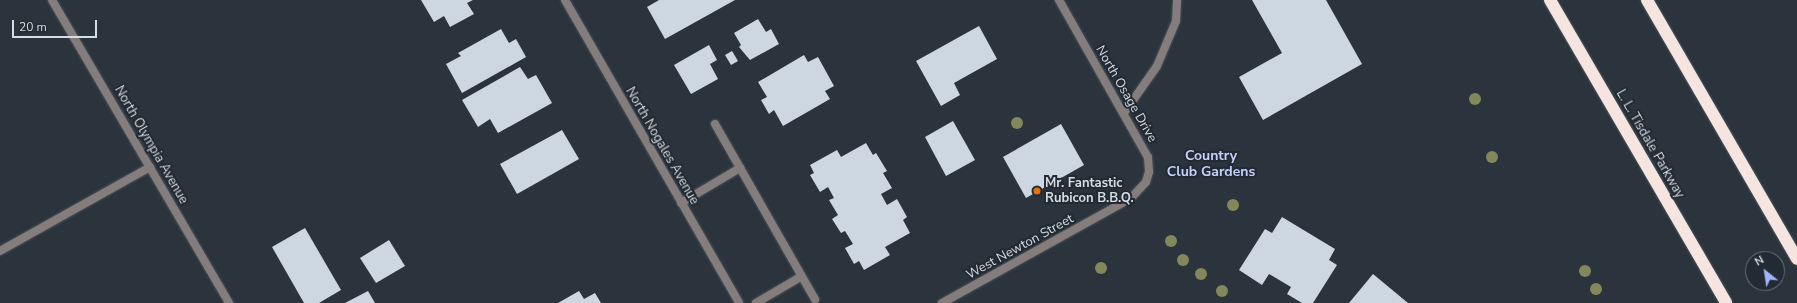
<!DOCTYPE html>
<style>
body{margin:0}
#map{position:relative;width:1797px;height:303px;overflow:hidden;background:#2b343d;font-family:"Nunito Sans",sans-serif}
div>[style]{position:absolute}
.building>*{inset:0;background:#ccd7e2}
.roads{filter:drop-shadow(0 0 1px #4a525b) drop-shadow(0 0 1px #4a525b)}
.service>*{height:8px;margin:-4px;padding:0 4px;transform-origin:4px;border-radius:4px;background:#847d7b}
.minor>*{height:8px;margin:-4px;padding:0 4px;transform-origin:4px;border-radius:4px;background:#847d7b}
.tertiary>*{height:8px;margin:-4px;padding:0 4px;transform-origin:4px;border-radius:4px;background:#847d7b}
.motorway>*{height:12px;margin:-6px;padding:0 6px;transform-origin:6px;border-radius:6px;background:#f5e4df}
.trees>*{width:12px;height:12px;margin:-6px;border-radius:50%;background:#82885b}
.dots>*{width:11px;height:11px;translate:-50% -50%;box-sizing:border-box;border:2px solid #222a33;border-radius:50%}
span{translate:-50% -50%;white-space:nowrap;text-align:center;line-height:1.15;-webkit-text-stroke:4px #222a33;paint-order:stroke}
.street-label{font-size:13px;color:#d7dde2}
.poi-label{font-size:13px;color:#d7dde2;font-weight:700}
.left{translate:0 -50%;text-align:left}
.neighbourhood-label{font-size:14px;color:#c6d0fa;font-weight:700}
.north{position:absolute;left:1745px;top:251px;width:40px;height:40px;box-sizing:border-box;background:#222a33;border:1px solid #6a7279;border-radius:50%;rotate:330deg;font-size:11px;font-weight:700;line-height:16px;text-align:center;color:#d7dde2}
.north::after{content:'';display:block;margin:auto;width:14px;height:18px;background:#a3b2fd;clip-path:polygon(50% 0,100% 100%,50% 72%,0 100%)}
.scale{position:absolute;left:12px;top:20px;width:85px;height:18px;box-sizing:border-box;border:2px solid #d7dde2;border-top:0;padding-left:5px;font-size:12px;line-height:14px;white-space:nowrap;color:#d7dde2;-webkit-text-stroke:3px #222a33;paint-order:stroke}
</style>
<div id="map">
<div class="building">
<div style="clip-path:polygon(421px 0,473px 0,467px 3px,474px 14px,450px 27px,444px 16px,434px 22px)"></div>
<div style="clip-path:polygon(659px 0,735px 0,665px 39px,647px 7px)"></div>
<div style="clip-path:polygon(1252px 0,1326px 0,1362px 64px,1263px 120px,1239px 77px,1282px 53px)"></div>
<div style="clip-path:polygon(758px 19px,766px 32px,771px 29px,779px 44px,750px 60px,739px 47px,741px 45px,734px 33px)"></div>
<div style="clip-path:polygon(979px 26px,997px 59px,954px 83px,960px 95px,941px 106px,916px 61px)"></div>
<div style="clip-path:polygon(501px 29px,509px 43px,516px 39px,526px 57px,462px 93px,446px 64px,461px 56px,458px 53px)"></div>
<div style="clip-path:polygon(709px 45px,717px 60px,710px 64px,718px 79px,691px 94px,674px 65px)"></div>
<div style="clip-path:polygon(732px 51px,738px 61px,731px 65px,725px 55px)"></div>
<div style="clip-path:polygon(804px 55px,808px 62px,818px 57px,834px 86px,825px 91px,830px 99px,783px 126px,774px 110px,769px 114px,761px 100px,767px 97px,758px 82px)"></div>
<div style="clip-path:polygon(520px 67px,528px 79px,536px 75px,552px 103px,498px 133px,490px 119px,478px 127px,462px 100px)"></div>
<div style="clip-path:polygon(953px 121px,975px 160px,946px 176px,925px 137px)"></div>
<div style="clip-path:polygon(1061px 124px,1084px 165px,1026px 198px,1003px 157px)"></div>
<div style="clip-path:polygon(562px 130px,579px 159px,517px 194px,500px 164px)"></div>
<div style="clip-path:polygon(866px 143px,873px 155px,876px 153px,887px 171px,883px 173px,892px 188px,881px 194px,887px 205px,897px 199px,907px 217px,903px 220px,910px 233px,885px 247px,890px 255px,864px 270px,859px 261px,854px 264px,845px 248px,853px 244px,845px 231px,841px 233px,832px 219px,838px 215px,829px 200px,834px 198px,828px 187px,820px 192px,810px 175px,814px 173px,810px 165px,837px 150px,841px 157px)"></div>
<div style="clip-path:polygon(1282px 217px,1335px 249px,1329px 260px,1337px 265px,1313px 303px,1302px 303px,1287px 294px,1291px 287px,1269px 274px,1262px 285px,1239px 270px,1265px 229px,1272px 233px)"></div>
<div style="clip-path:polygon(305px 228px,341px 290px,319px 303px,304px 303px,272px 247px)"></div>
<div style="clip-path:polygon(389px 240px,405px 266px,376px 283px,360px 258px)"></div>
<div style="clip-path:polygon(1373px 274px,1408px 303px,1349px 303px)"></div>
<div style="clip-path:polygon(368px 291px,375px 303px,345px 303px)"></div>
<div style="clip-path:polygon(579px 291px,584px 299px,595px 293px,601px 303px,558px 303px)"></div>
</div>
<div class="roads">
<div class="service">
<div style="left:1124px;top:113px;width:57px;rotate:-54.9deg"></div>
<div style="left:1157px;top:66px;width:49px;rotate:-67.1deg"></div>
<div style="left:1176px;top:21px;width:21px;rotate:-87deg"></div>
<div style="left:681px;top:203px;width:69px;rotate:-30.7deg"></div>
<div style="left:0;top:251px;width:172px;rotate:-29.2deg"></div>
<div style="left:756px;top:303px;width:53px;rotate:-30.4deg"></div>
</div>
<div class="minor">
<div style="left:52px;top:0;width:351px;rotate:59.7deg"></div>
<div style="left:565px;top:0;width:349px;rotate:60.1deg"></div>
<div style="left:1059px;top:0;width:180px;rotate:60.5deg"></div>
<div style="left:1148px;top:157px;width:15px;rotate:86deg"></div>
<div style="left:1149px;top:172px;width:10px;rotate:107deg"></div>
<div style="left:1146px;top:182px;width:23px;rotate:133deg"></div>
<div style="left:715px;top:124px;width:202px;rotate:60.3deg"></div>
</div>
<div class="tertiary">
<div style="left:942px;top:303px;width:215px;rotate:-29deg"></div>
</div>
<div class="motorway">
<div style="left:1550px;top:0;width:350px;rotate:59.8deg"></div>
<div style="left:1647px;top:0;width:299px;rotate:59.9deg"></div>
</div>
</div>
<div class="trees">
<div style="left:1475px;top:99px"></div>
<div style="left:1017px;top:123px"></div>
<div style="left:1492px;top:157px"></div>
<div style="left:1233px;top:205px"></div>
<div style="left:1171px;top:241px"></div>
<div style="left:1183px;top:260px"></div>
<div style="left:1101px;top:268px"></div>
<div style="left:1585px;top:271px"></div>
<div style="left:1201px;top:274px"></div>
<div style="left:1596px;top:289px"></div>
<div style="left:1222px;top:291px"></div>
</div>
<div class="dots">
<div style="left:1037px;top:191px;background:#e8710a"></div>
</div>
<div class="street-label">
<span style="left:1126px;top:94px;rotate:60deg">North Osage Drive</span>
<span style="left:1650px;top:144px;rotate:60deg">L. L. Tisdale Parkway</span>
<span style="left:151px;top:145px;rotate:60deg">North Olympia Avenue</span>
<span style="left:662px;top:146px;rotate:60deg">North Nogales Avenue</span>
<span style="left:1020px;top:247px;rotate:-29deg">West Newton Street</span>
</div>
<div class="poi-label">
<span class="left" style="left:1045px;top:191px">Mr. Fantastic<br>Rubicon B.B.Q.</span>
</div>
<div class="neighbourhood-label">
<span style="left:1211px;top:164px">Country<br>Club Gardens</span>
</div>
<div class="north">N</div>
<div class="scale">20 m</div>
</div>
